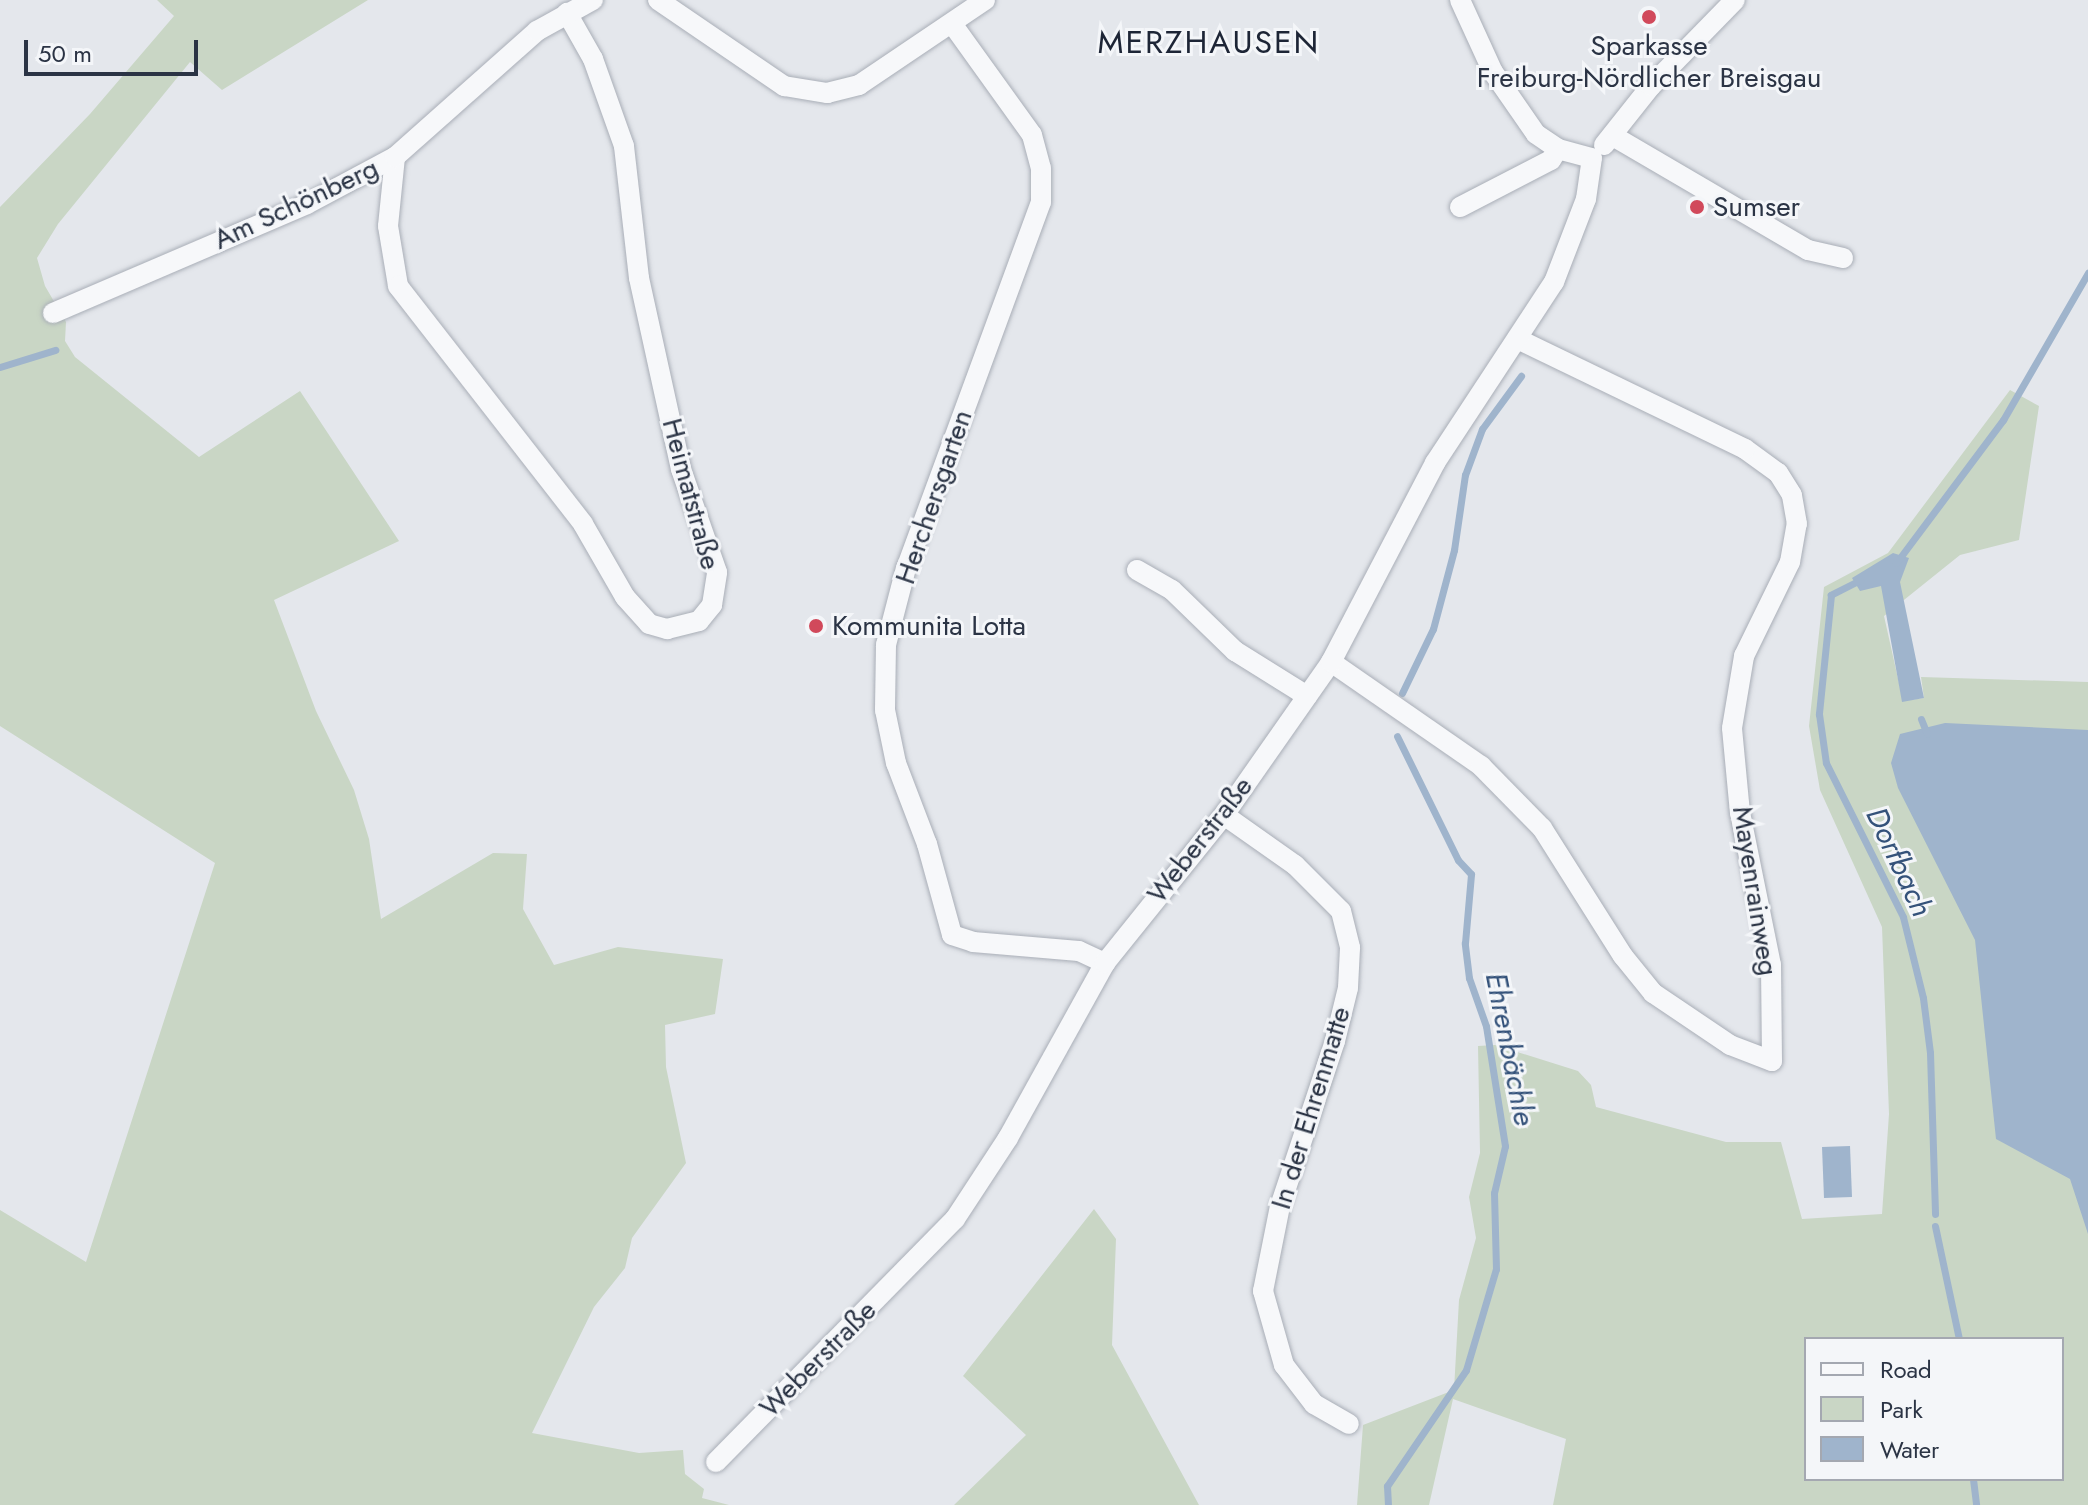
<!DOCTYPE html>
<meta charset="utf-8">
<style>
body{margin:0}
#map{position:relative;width:2088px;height:1505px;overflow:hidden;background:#e4e7ec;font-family:Jost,sans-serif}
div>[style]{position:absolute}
.green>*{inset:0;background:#c9d6c5}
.water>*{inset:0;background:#9fb4cc}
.stream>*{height:7px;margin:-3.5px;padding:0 3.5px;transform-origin:3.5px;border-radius:3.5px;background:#9fb4cc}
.roads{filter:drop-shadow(0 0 2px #a9aeb7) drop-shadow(0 0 2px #a9aeb7)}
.minor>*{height:20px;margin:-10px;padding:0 10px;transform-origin:10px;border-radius:10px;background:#f7f8fa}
.dots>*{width:22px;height:22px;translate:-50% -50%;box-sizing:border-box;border:4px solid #f4f6f9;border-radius:50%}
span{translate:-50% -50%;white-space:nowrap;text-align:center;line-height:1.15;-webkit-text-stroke:6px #f4f6f9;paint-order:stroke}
.poi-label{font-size:28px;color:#2b3445}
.left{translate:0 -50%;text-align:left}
.street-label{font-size:28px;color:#2b3445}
.water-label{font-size:30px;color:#34527a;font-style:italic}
.quarter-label{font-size:32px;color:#1d2536;letter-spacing:2px}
.legend{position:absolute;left:1804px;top:1337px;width:260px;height:144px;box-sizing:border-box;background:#f4f6f9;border:2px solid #a4a8b1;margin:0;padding:10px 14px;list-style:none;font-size:24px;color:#2b3445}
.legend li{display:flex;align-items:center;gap:16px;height:40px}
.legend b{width:40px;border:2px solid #a4a8b1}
.scale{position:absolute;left:24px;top:40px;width:174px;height:36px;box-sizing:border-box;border:4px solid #2b3445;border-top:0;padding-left:10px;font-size:24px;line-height:28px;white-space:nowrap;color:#2b3445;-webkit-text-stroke:6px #f4f6f9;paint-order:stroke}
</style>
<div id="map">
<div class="green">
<div style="clip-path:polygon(157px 0,368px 0,222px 90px,190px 62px,58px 224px,37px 258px,45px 286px,66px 322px,65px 341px,75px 357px,199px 457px,300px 391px,399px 541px,274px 600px,316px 711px,354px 790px,369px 839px,381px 919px,493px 853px,527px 854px,523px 909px,554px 965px,618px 947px,723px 959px,715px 1014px,665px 1025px,666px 1067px,686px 1163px,632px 1238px,625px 1268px,594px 1307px,532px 1433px,639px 1453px,683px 1450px,685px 1474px,704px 1489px,702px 1498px,729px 1505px,0 1505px,0 1210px,86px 1262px,215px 863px,0 726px,0 207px,90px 114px,174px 16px)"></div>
<div style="clip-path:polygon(evenodd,2010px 390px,2039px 406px,2019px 540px,1960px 555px,1884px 616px,1903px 701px,1924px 698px,1921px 677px,2088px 682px,2088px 1505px,1553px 1505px,1566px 1439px,1453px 1399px,1429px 1505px,1357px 1505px,1363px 1425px,1454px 1390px,1459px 1300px,1476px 1238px,1469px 1197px,1480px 1153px,1478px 1046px,1495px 1045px,1578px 1071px,1591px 1085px,1596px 1107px,1726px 1142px,1781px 1142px,1802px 1219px,1882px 1214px,1889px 1114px,1882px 927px,1820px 790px,1809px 726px,1824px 587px,1888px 553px,2010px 390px,1806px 1339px,2062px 1339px,2062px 1479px,1806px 1479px,1806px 1339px)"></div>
<div style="clip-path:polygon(1094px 1209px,1116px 1239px,1112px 1345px,1199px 1505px,954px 1505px,1026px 1435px,963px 1376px)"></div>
</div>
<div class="water">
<div style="clip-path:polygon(1893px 553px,1909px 558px,1900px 582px,1924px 698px,1902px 702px,1881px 586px,1860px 591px,1852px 578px)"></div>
<div style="clip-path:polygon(1945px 723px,2088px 730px,2088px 1234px,2070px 1179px,1996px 1139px,1975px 940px,1898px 788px,1891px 763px,1900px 734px)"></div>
<div style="clip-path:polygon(1850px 1146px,1852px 1197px,1824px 1198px,1822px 1147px)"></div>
</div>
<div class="stream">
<div style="left:0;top:367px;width:58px;rotate:-17.2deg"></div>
<div style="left:1896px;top:563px;width:179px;rotate:-53.2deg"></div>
<div style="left:2003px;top:420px;width:170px;rotate:-60deg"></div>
<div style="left:1860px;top:580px;width:33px;rotate:153deg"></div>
<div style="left:1831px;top:595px;width:120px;rotate:95.8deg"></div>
<div style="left:1819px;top:714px;width:49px;rotate:81.9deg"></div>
<div style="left:1826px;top:763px;width:172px;rotate:63.4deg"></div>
<div style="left:1903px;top:917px;width:83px;rotate:76.1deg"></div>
<div style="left:1923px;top:998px;width:55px;rotate:82.7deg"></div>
<div style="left:1930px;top:1053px;width:161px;rotate:88.2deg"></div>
<div style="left:1402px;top:693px;width:71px;rotate:-64.2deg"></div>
<div style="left:1433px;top:629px;width:82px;rotate:-75.1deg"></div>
<div style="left:1454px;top:550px;width:76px;rotate:-81.7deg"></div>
<div style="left:1465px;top:475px;width:49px;rotate:-69.7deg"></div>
<div style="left:1482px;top:429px;width:66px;rotate:-53.7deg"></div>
<div style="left:1921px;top:719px;width:16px;rotate:68deg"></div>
<div style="left:1935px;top:1226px;width:116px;rotate:78deg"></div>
<div style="left:1973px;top:1479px;width:26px;rotate:83deg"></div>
<div style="left:1388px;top:1505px;width:19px;rotate:-93deg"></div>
<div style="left:1387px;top:1486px;width:140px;rotate:-55.7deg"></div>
<div style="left:1466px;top:1370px;width:105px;rotate:-73.5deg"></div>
<div style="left:1496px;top:1269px;width:76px;rotate:-91.5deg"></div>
<div style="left:1494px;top:1193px;width:48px;rotate:-76.8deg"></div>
<div style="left:1505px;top:1146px;width:121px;rotate:-99deg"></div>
<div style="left:1486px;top:1026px;width:51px;rotate:-109.5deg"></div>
<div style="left:1469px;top:978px;width:35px;rotate:-97deg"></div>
<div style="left:1465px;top:943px;width:69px;rotate:-85deg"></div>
<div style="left:1471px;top:874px;width:19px;rotate:-133deg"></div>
<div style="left:1458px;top:860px;width:138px;rotate:-116.2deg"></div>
</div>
<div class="roads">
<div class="minor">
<div style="left:658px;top:0;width:153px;rotate:34.3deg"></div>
<div style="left:784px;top:86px;width:44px;rotate:9.2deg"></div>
<div style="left:827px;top:93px;width:33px;rotate:-14deg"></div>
<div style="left:859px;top:85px;width:152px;rotate:-34deg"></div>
<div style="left:1460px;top:0;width:79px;rotate:65.4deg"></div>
<div style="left:1493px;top:72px;width:75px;rotate:55.3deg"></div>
<div style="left:1536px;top:134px;width:27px;rotate:34deg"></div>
<div style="left:1558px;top:149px;width:35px;rotate:15deg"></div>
<div style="left:953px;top:25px;width:135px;rotate:54.3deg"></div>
<div style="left:1032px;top:135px;width:34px;rotate:75deg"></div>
<div style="left:1041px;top:168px;width:34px;rotate:90deg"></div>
<div style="left:1041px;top:202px;width:390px;rotate:110.2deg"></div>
<div style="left:906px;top:568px;width:80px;rotate:104.6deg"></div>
<div style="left:886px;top:645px;width:65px;rotate:90.9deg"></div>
<div style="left:885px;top:710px;width:54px;rotate:78.3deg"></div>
<div style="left:896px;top:763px;width:87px;rotate:69.1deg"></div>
<div style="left:927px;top:844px;width:94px;rotate:74.6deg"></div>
<div style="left:952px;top:935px;width:22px;rotate:18deg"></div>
<div style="left:973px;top:942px;width:106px;rotate:4.9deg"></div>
<div style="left:1079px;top:951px;width:29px;rotate:25deg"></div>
<div style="left:1613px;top:136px;width:226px;rotate:30.3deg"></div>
<div style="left:1808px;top:250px;width:36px;rotate:13deg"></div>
<div style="left:1604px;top:145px;width:75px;rotate:-51.5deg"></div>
<div style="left:1651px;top:86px;width:120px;rotate:-45.7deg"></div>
<div style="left:395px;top:157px;width:69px;rotate:95.8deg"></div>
<div style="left:388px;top:226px;width:61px;rotate:80.5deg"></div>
<div style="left:398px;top:286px;width:301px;rotate:52.1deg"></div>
<div style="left:583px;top:524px;width:84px;rotate:60.1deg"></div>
<div style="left:625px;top:597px;width:36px;rotate:48deg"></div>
<div style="left:649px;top:624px;width:19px;rotate:16deg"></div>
<div style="left:667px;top:629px;width:33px;rotate:-14deg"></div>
<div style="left:699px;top:621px;width:21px;rotate:-51deg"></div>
<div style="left:712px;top:605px;width:33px;rotate:-81deg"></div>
<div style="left:717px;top:572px;width:109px;rotate:-109.3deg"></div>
<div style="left:681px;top:469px;width:196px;rotate:-102.4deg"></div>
<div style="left:639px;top:278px;width:133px;rotate:-96.5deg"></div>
<div style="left:624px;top:146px;width:92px;rotate:-109.6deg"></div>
<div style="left:593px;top:59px;width:53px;rotate:-119.5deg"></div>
<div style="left:1460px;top:207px;width:102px;rotate:-27.3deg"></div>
<div style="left:1551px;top:160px;width:13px;rotate:-58deg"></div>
<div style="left:53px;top:313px;width:276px;rotate:-23.2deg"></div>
<div style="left:307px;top:204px;width:100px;rotate:-28.1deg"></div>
<div style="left:395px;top:157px;width:190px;rotate:-41.6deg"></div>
<div style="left:537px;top:31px;width:64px;rotate:-29deg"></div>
<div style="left:1137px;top:570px;width:40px;rotate:29.7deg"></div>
<div style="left:1172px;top:590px;width:88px;rotate:44.1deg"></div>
<div style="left:1235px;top:651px;width:85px;rotate:32deg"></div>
<div style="left:1331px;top:662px;width:183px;rotate:34.7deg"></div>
<div style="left:1481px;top:766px;width:87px;rotate:45.5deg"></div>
<div style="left:1542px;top:828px;width:151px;rotate:57.7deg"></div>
<div style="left:1623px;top:956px;width:48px;rotate:51deg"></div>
<div style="left:1653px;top:993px;width:93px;rotate:34deg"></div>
<div style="left:1730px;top:1045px;width:45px;rotate:20.9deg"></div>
<div style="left:1772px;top:1061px;width:96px;rotate:-90.6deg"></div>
<div style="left:1771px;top:965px;width:155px;rotate:-101.5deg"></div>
<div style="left:1740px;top:813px;width:85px;rotate:-95.4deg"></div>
<div style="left:1732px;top:728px;width:73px;rotate:-80.5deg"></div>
<div style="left:1744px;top:656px;width:105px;rotate:-63.9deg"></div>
<div style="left:1790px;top:562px;width:39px;rotate:-80deg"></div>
<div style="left:1797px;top:524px;width:29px;rotate:-100deg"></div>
<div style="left:1792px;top:495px;width:26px;rotate:-122deg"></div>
<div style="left:1778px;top:473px;width:41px;rotate:-144deg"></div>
<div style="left:1745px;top:449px;width:253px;rotate:-154.2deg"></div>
<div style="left:1224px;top:815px;width:87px;rotate:35.2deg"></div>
<div style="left:1295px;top:865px;width:65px;rotate:45deg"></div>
<div style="left:1341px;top:911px;width:38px;rotate:76deg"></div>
<div style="left:1350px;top:948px;width:40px;rotate:92.9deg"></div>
<div style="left:1348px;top:988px;width:55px;rotate:103.8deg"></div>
<div style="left:1335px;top:1041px;width:174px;rotate:108.4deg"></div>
<div style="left:1280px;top:1206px;width:87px;rotate:101.3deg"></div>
<div style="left:1263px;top:1291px;width:77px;rotate:74.2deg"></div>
<div style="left:1284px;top:1365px;width:49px;rotate:52.4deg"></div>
<div style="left:1314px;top:1404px;width:40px;rotate:29.7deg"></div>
<div style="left:716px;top:1462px;width:341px;rotate:-45.5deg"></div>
<div style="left:955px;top:1219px;width:97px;rotate:-56.8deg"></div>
<div style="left:1008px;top:1138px;width:200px;rotate:-61deg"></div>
<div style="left:1105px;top:963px;width:190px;rotate:-51.2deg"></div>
<div style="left:1224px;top:815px;width:187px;rotate:-55deg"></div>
<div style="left:1331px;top:662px;width:225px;rotate:-62.4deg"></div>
<div style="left:1435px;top:463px;width:217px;rotate:-56.7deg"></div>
<div style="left:1554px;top:282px;width:89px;rotate:-68.9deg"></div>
<div style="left:1586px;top:199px;width:41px;rotate:-81.7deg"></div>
</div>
</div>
<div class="dots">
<div style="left:1649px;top:17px;background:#d1495b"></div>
<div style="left:1697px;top:207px;background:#d1495b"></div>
<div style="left:816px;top:626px;background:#d1495b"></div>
</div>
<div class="poi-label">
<span style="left:1649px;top:62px">Sparkasse<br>Freiburg-Nördlicher Breisgau</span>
<span class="left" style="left:1713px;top:207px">Sumser</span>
<span class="left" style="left:832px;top:626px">Kommunita Lotta</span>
</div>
<div class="street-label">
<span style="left:296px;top:204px;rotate:-25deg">Am Schönberg</span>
<span style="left:691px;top:494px;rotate:75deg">Heimatstraße</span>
<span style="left:934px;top:497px;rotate:-71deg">Herchersgarten</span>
<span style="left:1200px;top:840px;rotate:-52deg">Weberstraße</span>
<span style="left:1755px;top:891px;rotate:81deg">Mayenrainweg</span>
<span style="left:1311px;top:1108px;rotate:-73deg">In der Ehrenmatte</span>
<span style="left:818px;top:1359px;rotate:-45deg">Weberstraße</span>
</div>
<div class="water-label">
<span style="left:1899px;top:862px;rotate:65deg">Dorfbach</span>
<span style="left:1510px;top:1049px;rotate:79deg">Ehrenbächle</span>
</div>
<div class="quarter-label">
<span style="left:1209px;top:42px">MERZHAUSEN</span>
</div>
<ul class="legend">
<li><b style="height:10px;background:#f7f8fa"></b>Road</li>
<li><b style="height:22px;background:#c9d6c5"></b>Park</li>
<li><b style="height:22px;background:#9fb4cc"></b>Water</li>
</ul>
<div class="scale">50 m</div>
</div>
